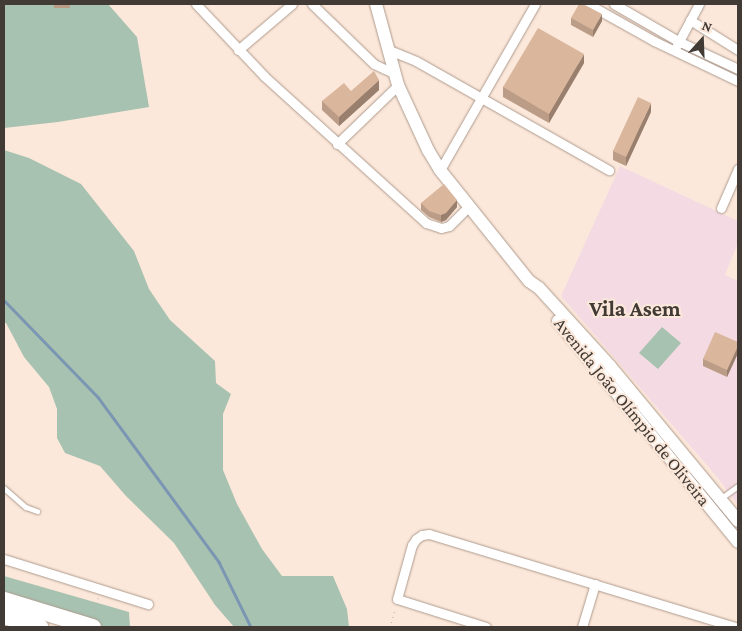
<!DOCTYPE html>
<meta charset="utf-8">
<style>
body{margin:0}
#map{position:relative;width:742px;height:631px;overflow:hidden;background:#fce8da;font-family:"Crimson Pro",serif}
div>[style]{position:absolute}
.education>*{inset:0;background:#f4dbe3}
.green>*{inset:0;background:#a8c2b1}
.stream>*{height:2.5px;margin:-1.25px;padding:0 1.25px;transform-origin:1.25px;border-radius:1.25px;background:#7b96b3}
.path>*{height:1px;margin-top:-0.5px;transform-origin:0;background:repeating-linear-gradient(90deg,#bcada2 0 1px,transparent 0 5px)}
.roads{filter:drop-shadow(0 0 1px #ae9b8e) drop-shadow(0 0 1px #ae9b8e)}
.lane>*{height:4.5px;margin:-2.25px;padding:0 2.25px;transform-origin:2.25px;border-radius:2.25px;background:#fff}
.street>*{height:9px;margin:-4.5px;padding:0 4.5px;transform-origin:4.5px;border-radius:4.5px;background:#fff}
.secondary>*{height:12px;margin:-6px;padding:0 6px;transform-origin:6px;border-radius:6px;background:#fff}
.highway>*{height:16px;margin:-8px;padding:0 8px;transform-origin:8px;border-radius:8px;background:#fff}
.wall>*{inset:0;background:#bb9d87}
.shaded-wall>*{inset:0;background:#997f6e}
.building>*{inset:0;background:#dab69d}
span{translate:-50% -50%;white-space:nowrap;text-align:center;line-height:1.15;-webkit-text-stroke:4px #fce8da;paint-order:stroke}
.street-label{font-size:18px;color:#423b35}
.district-label{font-size:22px;color:#423b35;font-weight:700}
.frame{position:absolute;inset:0;border:5px solid #423b35;pointer-events:none}
.north{position:absolute;left:677px;top:15px;width:50px;height:50px;-webkit-text-stroke:4px #fce8da;paint-order:stroke;rotate:20deg;font-size:14px;font-weight:700;line-height:20px;text-align:center;color:#423b35}
.north::after{content:'';display:block;margin:auto;width:18px;height:22px;background:#423b35;clip-path:polygon(50% 0,100% 100%,50% 72%,0 100%)}
</style>
<div id="map">
<div class="education">
<div style="clip-path:polygon(620px 166px,738px 221px,738px 243px,725px 275px,738px 281px,738px 505px,717px 477px,561px 296px)"></div>
</div>
<div class="green">
<div style="clip-path:polygon(4px 4px,108px 4px,137px 37px,149px 107px,58px 122px,4px 128px)"></div>
<div style="clip-path:polygon(4px 150px,29px 158px,81px 184px,134px 251px,149px 289px,170px 320px,215px 361px,216px 383px,231px 394px,223px 414px,223px 470px,237px 504px,262px 549px,282px 576px,333px 576px,347px 609px,349px 627px,234px 627px,215px 605px,174px 543px,126px 496px,100px 466px,65px 453px,57px 438px,57px 409px,49px 387px,24px 357px,6px 323px,4px 323px)"></div>
<div style="clip-path:polygon(662px 327px,681px 343px,658px 369px,639px 353px)"></div>
<div style="clip-path:polygon(4px 576px,129px 612px,130px 627px,105px 627px,4px 595px)"></div>
</div>
<div class="stream">
<div style="left:4px;top:300px;width:135px;rotate:45.9deg"></div>
<div style="left:98px;top:397px;width:205px;rotate:53.7deg"></div>
<div style="left:219px;top:562px;width:72px;rotate:63.8deg"></div>
</div>
<div class="path">
<div style="left:96px;top:615px;width:7px;rotate:-106deg"></div>
<div style="left:94px;top:608px;width:11px;rotate:-68deg"></div>
<div style="left:390px;top:627px;width:19px;rotate:-74deg"></div>
</div>
<div class="roads">
<div class="lane">
<div style="left:4px;top:488px;width:29px;rotate:41deg"></div>
<div style="left:26px;top:507px;width:12px;rotate:20deg"></div>
<div style="left:720px;top:499px;width:22px;rotate:-36deg"></div>
</div>
<div class="street">
<div style="left:196px;top:4px;width:99px;rotate:46.6deg"></div>
<div style="left:264px;top:76px;width:219px;rotate:42.2deg"></div>
<div style="left:426px;top:223px;width:16px;rotate:18deg"></div>
<div style="left:441px;top:228px;width:8px;rotate:-14deg"></div>
<div style="left:449px;top:226px;width:28px;rotate:-45deg"></div>
<div style="left:312px;top:4px;width:86px;rotate:44.1deg"></div>
<div style="left:374px;top:64px;width:23px;rotate:25deg"></div>
<div style="left:588px;top:4px;width:76px;rotate:29.3deg"></div>
<div style="left:654px;top:41px;width:93px;rotate:25.5deg"></div>
<div style="left:614px;top:4px;width:74px;rotate:30deg"></div>
<div style="left:678px;top:41px;width:66px;rotate:25deg"></div>
<div style="left:690px;top:20px;width:57px;rotate:32deg"></div>
<div style="left:677px;top:45px;width:47px;rotate:-61.8deg"></div>
<div style="left:238px;top:50px;width:71px;rotate:-40.4deg"></div>
<div style="left:389px;top:50px;width:29px;rotate:22deg"></div>
<div style="left:416px;top:61px;width:222px;rotate:29.5deg"></div>
<div style="left:337px;top:144px;width:85px;rotate:-44deg"></div>
<div style="left:440px;top:170px;width:191px;rotate:-60.2deg"></div>
<div style="left:721px;top:208px;width:43px;rotate:-66.4deg"></div>
<div style="left:4px;top:559px;width:151px;rotate:17.4deg"></div>
<div style="left:486px;top:627px;width:93px;rotate:-162.5deg"></div>
<div style="left:397px;top:599px;width:56px;rotate:-74.5deg"></div>
<div style="left:412px;top:545px;width:7px;rotate:-56deg"></div>
<div style="left:416px;top:539px;width:7px;rotate:-34deg"></div>
<div style="left:422px;top:535px;width:7px;rotate:-8deg"></div>
<div style="left:429px;top:534px;width:321px;rotate:16.9deg"></div>
<div style="left:582px;top:627px;width:45px;rotate:-73.2deg"></div>
</div>
<div class="secondary">
<div style="left:376px;top:4px;width:84px;rotate:74.8deg"></div>
<div style="left:398px;top:85px;width:72px;rotate:65.2deg"></div>
<div style="left:428px;top:150px;width:23px;rotate:59deg"></div>
<div style="left:440px;top:170px;width:142px;rotate:51.3deg"></div>
<div style="left:529px;top:281px;width:12px;rotate:35deg"></div>
<div style="left:539px;top:288px;width:105px;rotate:47.7deg"></div>
<div style="left:610px;top:366px;width:201px;rotate:50.4deg"></div>
<div style="left:558px;top:321px;width:285px;rotate:50.8deg"></div>
</div>
<div class="highway">
<div style="left:4px;top:600px;width:93px;rotate:16.9deg"></div>
<div style="left:4px;top:616px;width:38px;rotate:17deg"></div>
</div>
</div>
<div class="wall">
<div style="clip-path:polygon(54px 4px,70px 4px,70px 8px,54px 8px)"></div>
<div style="clip-path:polygon(571px 18px,602px 21px,593px 37px,571px 25px)"></div>
<div style="clip-path:polygon(584px 63px,549px 123px,503px 97px,503px 87px)"></div>
<div style="clip-path:polygon(379px 90px,339px 126px,322px 110px,322px 101px,351px 91px)"></div>
<div style="clip-path:polygon(651px 112px,626px 166px,613px 160px,613px 151px)"></div>
<div style="clip-path:polygon(421px 203px,457px 207px,446px 220px,441px 222px,429px 217px,421px 210px)"></div>
<div style="clip-path:polygon(738px 342px,738px 353px,727px 377px,703px 366px,703px 359px)"></div>
</div>
<div class="shaded-wall">
<div style="clip-path:polygon(602px 14px,602px 21px,593px 37px,593px 30px)"></div>
<div style="clip-path:polygon(584px 54px,584px 63px,549px 123px,549px 114px)"></div>
<div style="clip-path:polygon(379px 80px,379px 90px,339px 126px,339px 117px)"></div>
<div style="clip-path:polygon(651px 103px,651px 112px,626px 166px,626px 157px)"></div>
<div style="clip-path:polygon(457px 200px,457px 207px,446px 220px,441px 222px,441px 215px)"></div>
<div style="clip-path:polygon(738px 346px,738px 353px,727px 377px,727px 370px)"></div>
</div>
<div class="building">
<div style="clip-path:polygon(579px 4px,583px 4px,602px 14px,593px 30px,571px 18px)"></div>
<div style="clip-path:polygon(538px 28px,584px 54px,549px 114px,503px 87px)"></div>
<div style="clip-path:polygon(374px 71px,379px 80px,339px 117px,322px 101px,344px 83px,351px 91px)"></div>
<div style="clip-path:polygon(638px 97px,651px 103px,626px 157px,613px 151px)"></div>
<div style="clip-path:polygon(444px 184px,457px 200px,446px 213px,441px 215px,429px 211px,421px 203px)"></div>
<div style="clip-path:polygon(715px 332px,738px 342px,738px 346px,727px 370px,703px 359px)"></div>
</div>
<div class="street-label">
<span style="left:632px;top:412px;rotate:51deg">Avenida João Olímpio de Oliveira</span>
</div>
<div class="district-label">
<span style="left:635px;top:309px">Vila Asem</span>
</div>
<div class="frame"></div>
<div class="north">N</div>
</div>
